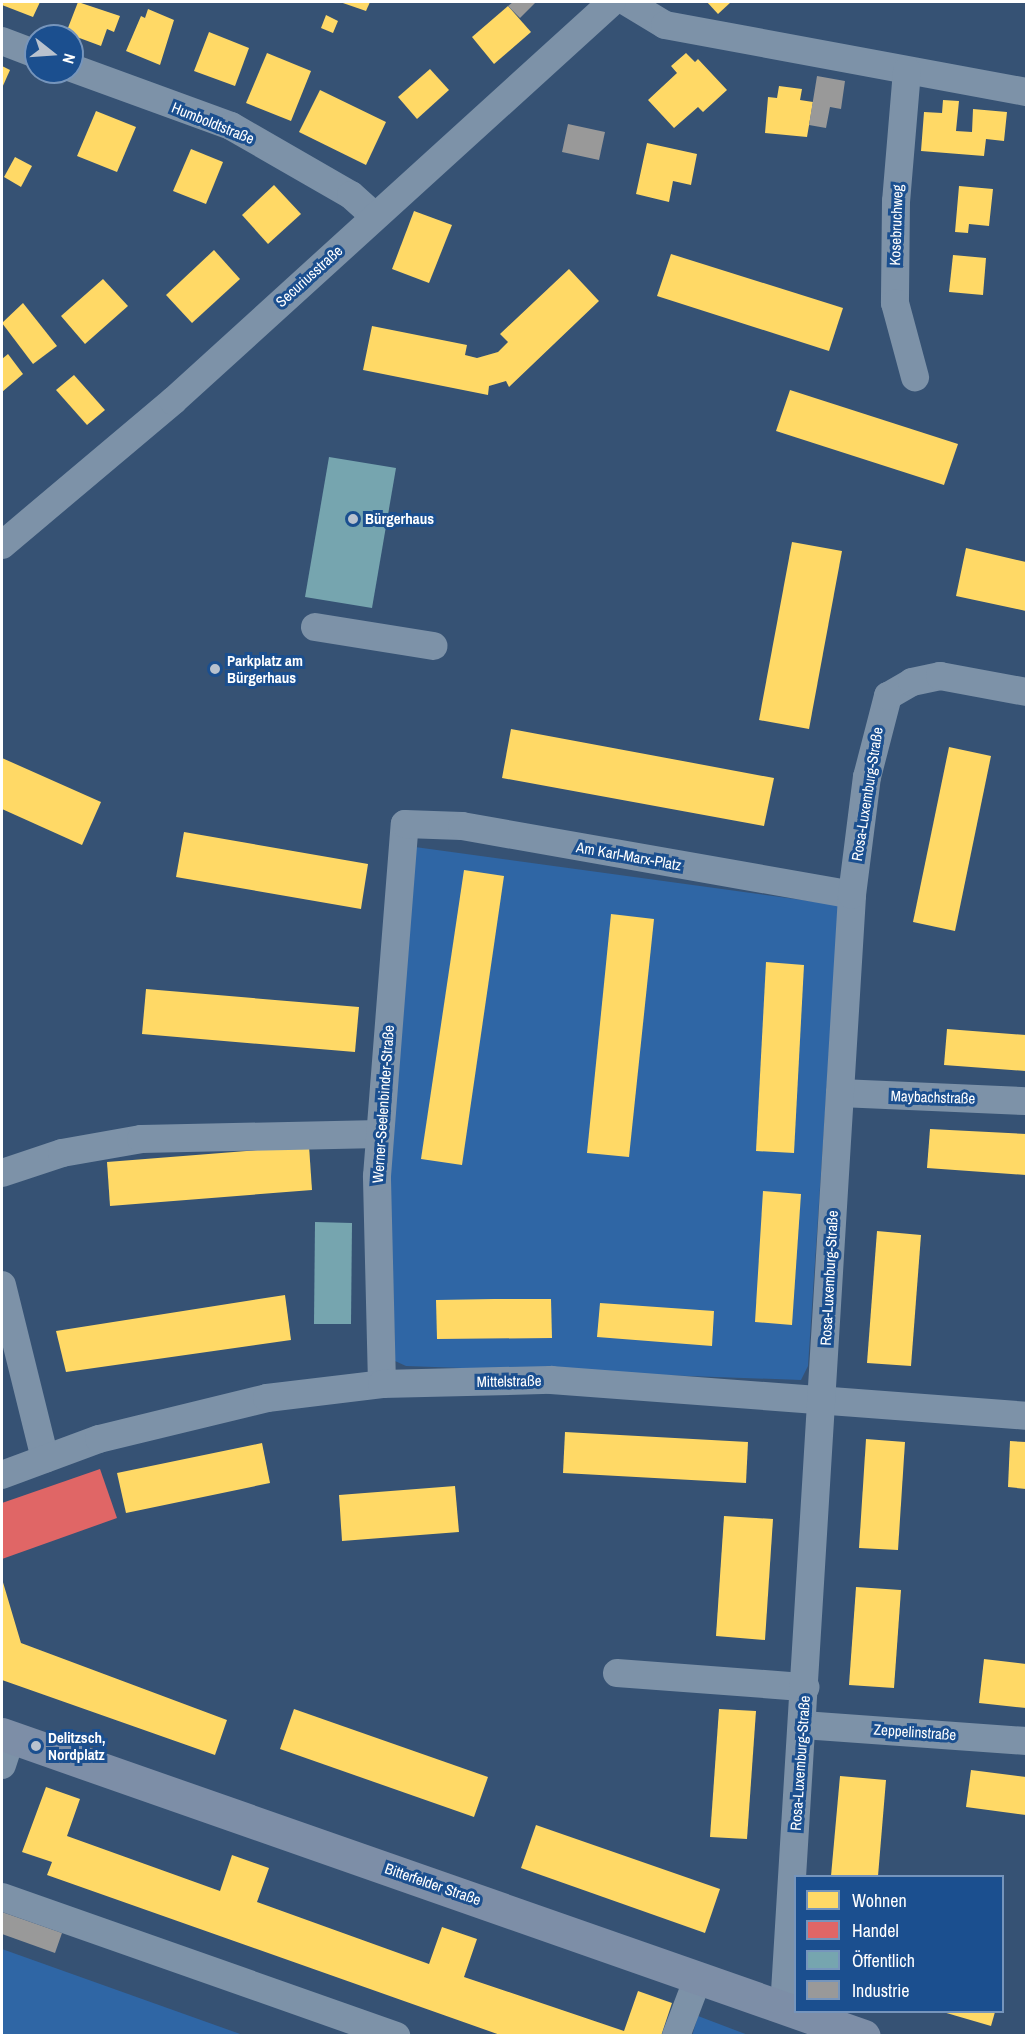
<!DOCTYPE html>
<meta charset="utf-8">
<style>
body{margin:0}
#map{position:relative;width:1028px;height:2037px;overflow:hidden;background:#365274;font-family:"Archivo Narrow",sans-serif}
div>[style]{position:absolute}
.green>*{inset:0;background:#2f66a5}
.homes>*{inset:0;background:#ffd966}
.shops>*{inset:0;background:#e06666}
.public>*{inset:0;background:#76a5af}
.industry>*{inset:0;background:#999}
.minor>*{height:28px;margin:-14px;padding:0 14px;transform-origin:14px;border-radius:14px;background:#7d92a8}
.major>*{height:33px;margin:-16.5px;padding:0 16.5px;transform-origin:16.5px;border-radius:16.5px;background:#7d8ea7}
.dots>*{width:16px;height:16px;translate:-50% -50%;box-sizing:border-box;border:3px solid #1b4f8f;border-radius:50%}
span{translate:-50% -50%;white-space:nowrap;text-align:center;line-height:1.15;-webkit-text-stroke:6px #1b4f8f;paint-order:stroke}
.street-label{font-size:15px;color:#fff}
.poi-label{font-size:15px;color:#fff;font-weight:700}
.left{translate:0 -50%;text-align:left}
.frame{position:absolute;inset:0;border:3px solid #fff;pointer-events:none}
.legend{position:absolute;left:794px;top:1875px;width:210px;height:138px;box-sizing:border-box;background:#1b4f8f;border:2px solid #7695bc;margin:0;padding:8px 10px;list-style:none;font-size:18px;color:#fff}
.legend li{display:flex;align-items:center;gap:12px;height:30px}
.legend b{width:30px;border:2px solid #7695bc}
.north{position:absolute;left:24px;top:24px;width:60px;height:60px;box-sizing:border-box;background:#1b4f8f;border:2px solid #7695bc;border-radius:50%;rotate:107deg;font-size:16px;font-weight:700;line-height:24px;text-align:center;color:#fff}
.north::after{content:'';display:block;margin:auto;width:21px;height:27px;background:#b9c2ce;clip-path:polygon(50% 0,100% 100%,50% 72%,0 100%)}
</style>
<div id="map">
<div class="green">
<div style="clip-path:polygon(415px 847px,839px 905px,808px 1366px,801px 1380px,406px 1366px,395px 1361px,390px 1172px)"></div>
<div style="clip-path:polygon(2px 1949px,243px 2035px,2px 2035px)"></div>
<div style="clip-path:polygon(698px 2016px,748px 2035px,692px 2036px)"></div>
</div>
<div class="homes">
<div style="clip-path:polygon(2px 2px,40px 2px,33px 17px,2px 5px)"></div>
<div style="clip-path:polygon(78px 2px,120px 16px,114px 32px,107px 29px,101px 46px,66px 33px)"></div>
<div style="clip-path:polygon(340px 2px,370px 2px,366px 11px)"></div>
<div style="clip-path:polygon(707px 2px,731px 2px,718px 14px)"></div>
<div style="clip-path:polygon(508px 6px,531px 32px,494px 64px,472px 37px)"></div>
<div style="clip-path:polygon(148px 9px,174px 20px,160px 65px,126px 51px,141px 16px,145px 18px)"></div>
<div style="clip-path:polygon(326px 15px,338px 21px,333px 33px,321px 28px)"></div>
<div style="clip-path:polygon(209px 32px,249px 48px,235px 86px,194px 71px)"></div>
<div style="clip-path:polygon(267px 53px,311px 71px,291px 121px,246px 103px)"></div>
<div style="clip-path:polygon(686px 53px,695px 62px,698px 59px,727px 90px,703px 112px,698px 107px,674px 128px,648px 100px,677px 73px,671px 66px)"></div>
<div style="clip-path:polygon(2px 66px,10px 70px,2px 88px)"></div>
<div style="clip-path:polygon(430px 69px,449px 90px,417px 119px,398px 97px)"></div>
<div style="clip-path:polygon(779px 86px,802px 89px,800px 100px,813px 102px,807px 137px,765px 133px,768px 97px,777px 98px)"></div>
<div style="clip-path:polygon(320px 90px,386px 122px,366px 165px,299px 132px)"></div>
<div style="clip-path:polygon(943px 100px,959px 101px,956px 131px,972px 132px,973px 109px,1007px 112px,1004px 141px,986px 139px,984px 156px,921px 151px,924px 112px,942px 113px)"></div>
<div style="clip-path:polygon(96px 111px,136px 127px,117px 172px,77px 156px)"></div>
<div style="clip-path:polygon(647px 143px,697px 154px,691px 185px,673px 181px,669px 202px,636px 194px)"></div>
<div style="clip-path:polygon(191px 149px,223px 162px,206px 204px,173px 191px)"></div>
<div style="clip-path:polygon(15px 157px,32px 166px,21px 187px,4px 177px)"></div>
<div style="clip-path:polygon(274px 185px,301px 214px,268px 244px,242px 215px)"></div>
<div style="clip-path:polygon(959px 186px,993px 189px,989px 226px,969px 224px,968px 233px,955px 232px)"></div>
<div style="clip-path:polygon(414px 211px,452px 225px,429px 283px,392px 269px)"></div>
<div style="clip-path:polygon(214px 250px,240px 279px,192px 323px,166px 295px)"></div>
<div style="clip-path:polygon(671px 254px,843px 308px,829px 351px,657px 296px)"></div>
<div style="clip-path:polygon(953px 255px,986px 258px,983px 295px,949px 292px)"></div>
<div style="clip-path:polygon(569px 269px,599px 301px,509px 387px,506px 381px,489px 386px,488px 395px,363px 370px,372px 326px,467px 345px,465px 355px,477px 358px,498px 352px,508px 342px,500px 334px)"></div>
<div style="clip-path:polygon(103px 279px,128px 306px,85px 344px,61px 316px)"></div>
<div style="clip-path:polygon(23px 303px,57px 346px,33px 364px,2px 323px)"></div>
<div style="clip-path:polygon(8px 354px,23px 374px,2px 392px,2px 359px)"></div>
<div style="clip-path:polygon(74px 375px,105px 410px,87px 425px,56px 390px)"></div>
<div style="clip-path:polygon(790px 390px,958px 444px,944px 485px,776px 431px)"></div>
<div style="clip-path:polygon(792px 542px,842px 551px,809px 729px,759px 720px)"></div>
<div style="clip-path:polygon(966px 548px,1026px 562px,1026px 611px,956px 596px)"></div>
<div style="clip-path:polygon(511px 729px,774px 778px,764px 826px,502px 778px)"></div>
<div style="clip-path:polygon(949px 747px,991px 756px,955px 931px,913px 922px)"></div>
<div style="clip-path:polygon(2px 758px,101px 802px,82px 845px,2px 809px)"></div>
<div style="clip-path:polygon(184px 832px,368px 864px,361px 909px,176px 877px)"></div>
<div style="clip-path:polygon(464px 870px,504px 876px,462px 1165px,421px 1159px)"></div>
<div style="clip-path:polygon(611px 914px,654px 919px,629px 1157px,587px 1153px)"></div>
<div style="clip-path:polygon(766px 962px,804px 965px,794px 1153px,756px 1151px)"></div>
<div style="clip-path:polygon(146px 989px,359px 1007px,355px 1052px,142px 1034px)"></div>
<div style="clip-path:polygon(947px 1029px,1026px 1035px,1026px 1071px,944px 1065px)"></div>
<div style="clip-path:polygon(930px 1129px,1026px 1134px,1026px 1175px,927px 1168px)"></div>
<div style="clip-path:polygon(309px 1146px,312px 1190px,110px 1206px,107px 1162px)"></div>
<div style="clip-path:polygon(763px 1191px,801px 1194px,792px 1325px,755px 1322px)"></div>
<div style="clip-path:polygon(877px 1231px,921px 1235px,911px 1366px,867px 1363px)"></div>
<div style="clip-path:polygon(285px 1295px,291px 1340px,66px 1372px,56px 1331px)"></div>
<div style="clip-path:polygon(494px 1299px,551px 1299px,552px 1338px,437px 1339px,436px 1300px)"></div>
<div style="clip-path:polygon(600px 1303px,714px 1311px,712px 1346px,597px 1337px)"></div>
<div style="clip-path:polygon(565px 1432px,748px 1442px,746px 1483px,563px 1473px)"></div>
<div style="clip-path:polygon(866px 1439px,905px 1442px,898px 1550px,859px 1548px)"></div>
<div style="clip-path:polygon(1010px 1441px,1026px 1442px,1026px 1489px,1008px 1487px)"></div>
<div style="clip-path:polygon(262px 1443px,270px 1483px,126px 1513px,117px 1473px)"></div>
<div style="clip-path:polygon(455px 1486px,459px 1532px,342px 1541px,339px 1495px)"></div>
<div style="clip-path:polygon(724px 1516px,773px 1519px,765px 1640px,716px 1636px)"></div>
<div style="clip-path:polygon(2px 1579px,21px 1643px,227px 1720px,215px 1755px,2px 1680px)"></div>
<div style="clip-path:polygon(856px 1587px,901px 1590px,894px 1688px,849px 1685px)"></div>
<div style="clip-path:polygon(984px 1659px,1026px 1664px,1026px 1708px,979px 1703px)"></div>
<div style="clip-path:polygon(294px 1709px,488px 1777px,474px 1817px,280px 1749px)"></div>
<div style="clip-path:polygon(719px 1709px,756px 1711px,747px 1839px,710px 1837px)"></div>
<div style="clip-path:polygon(971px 1770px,1026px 1777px,1026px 1815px,966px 1807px)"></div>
<div style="clip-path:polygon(840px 1776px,886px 1780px,878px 1876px,831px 1876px)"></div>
<div style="clip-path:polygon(46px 1787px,80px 1799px,67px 1836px,220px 1891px,232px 1855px,269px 1868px,257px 1902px,429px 1964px,442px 1927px,477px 1939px,464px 1977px,624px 2031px,638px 1991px,672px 2003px,661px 2036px,503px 2036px,47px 1875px,52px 1862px,22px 1852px)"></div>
<div style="clip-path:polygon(536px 1825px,720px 1889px,705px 1933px,521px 1868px)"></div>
<div style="clip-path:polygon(943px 2012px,995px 2012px,991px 2026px)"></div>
</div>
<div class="shops">
<div style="clip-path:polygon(100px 1469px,117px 1518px,2px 1559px,2px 1503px)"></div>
</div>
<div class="public">
<div style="clip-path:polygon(329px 457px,396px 468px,372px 608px,305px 597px)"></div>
<div style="clip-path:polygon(315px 1222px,352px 1223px,351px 1324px,314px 1324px)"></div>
</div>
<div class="industry">
<div style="clip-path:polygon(513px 2px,536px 2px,520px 18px,508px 6px)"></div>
<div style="clip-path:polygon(817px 76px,845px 81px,841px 109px,830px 107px,826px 128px,809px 125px)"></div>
<div style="clip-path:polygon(568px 124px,605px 132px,599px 160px,562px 152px)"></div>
<div style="clip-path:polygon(2px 1912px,62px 1933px,55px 1953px,2px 1934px)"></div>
</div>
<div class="minor">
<div style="left:627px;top:2px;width:44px;rotate:31.2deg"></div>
<div style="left:665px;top:25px;width:367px;rotate:10.5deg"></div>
<div style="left:2px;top:41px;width:36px;rotate:21deg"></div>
<div style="left:72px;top:68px;width:169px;rotate:20deg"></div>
<div style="left:231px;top:126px;width:138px;rotate:29.9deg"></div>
<div style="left:351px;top:195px;width:31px;rotate:42deg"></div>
<div style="left:907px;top:71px;width:130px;rotate:94.8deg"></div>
<div style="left:896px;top:201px;width:102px;rotate:90.6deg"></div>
<div style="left:895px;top:303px;width:77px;rotate:74.9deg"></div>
<div style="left:2px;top:545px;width:224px;rotate:-40.1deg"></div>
<div style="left:173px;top:401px;width:593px;rotate:-42.27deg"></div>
<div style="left:315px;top:627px;width:120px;rotate:9.1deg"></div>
<div style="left:840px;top:1093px;width:186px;rotate:2.5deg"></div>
<div style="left:2px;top:1173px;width:63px;rotate:-18.4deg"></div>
<div style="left:62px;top:1153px;width:80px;rotate:-10deg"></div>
<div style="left:141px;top:1139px;width:239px;rotate:-1.2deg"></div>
<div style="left:2px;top:1285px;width:179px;rotate:76.1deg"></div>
<div style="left:382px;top:1384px;width:208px;rotate:-91.4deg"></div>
<div style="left:377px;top:1176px;width:353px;rotate:-85.5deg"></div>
<div style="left:405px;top:824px;width:57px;rotate:2deg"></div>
<div style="left:462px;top:826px;width:396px;rotate:10deg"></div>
<div style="left:2px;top:1475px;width:103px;rotate:-20.4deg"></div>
<div style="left:99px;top:1439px;width:173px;rotate:-13.7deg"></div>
<div style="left:267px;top:1398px;width:116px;rotate:-6.9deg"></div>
<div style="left:382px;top:1384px;width:169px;rotate:-1.4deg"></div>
<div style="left:551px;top:1380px;width:476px;rotate:4.3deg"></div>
<div style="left:617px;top:1673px;width:189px;rotate:4.3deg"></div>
<div style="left:803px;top:1725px;width:224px;rotate:4.1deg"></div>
<div style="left:2px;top:1765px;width:28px;rotate:-72deg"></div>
<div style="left:2px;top:1897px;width:418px;rotate:19.4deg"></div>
<div style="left:784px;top:2008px;width:1115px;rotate:-86.5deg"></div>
<div style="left:852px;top:895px;width:119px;rotate:-82.8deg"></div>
<div style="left:867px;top:777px;width:84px;rotate:-75.5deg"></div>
<div style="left:888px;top:696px;width:28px;rotate:-30deg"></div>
<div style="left:912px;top:682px;width:29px;rotate:-12deg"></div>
<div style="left:940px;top:676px;width:87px;rotate:10.5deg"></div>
<div style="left:676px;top:2036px;width:62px;rotate:-69.2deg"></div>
</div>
<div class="major">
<div style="left:2px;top:1734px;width:913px;rotate:19.31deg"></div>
</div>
<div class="dots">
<div style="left:353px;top:519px;background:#b9c2ce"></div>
<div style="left:215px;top:669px;background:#b9c2ce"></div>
<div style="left:36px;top:1746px;background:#b9c2ce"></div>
</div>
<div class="street-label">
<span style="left:213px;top:123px;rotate:22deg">Humboldtstraße</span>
<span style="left:896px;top:225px;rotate:-88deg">Kosebruchweg</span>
<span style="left:309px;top:276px;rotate:-42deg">Securiusstraße</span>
<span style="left:867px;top:794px;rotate:-81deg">Rosa-Luxemburg-Straße</span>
<span style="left:629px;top:856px;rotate:10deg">Am Karl-Marx-Platz</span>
<span style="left:933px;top:1097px;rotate:2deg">Maybachstraße</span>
<span style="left:383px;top:1104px;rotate:-86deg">Werner-Seelenbinder-Straße</span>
<span style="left:829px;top:1278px;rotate:-87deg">Rosa-Luxemburg-Straße</span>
<span style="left:509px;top:1381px;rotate:-1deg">Mittelstraße</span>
<span style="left:915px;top:1732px;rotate:4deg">Zeppelinstraße</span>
<span style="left:800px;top:1763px;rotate:-86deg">Rosa-Luxemburg-Straße</span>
<span style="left:433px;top:1884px;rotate:19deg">Bitterfelder Straße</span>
</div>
<div class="poi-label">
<span class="left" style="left:365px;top:519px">Bürgerhaus</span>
<span class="left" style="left:227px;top:669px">Parkplatz am<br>Bürgerhaus</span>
<span class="left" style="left:48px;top:1746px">Delitzsch,<br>Nordplatz</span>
</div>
<div class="frame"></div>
<ul class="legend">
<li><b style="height:16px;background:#ffd966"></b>Wohnen</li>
<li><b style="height:16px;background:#e06666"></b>Handel</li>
<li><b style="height:16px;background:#76a5af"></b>Öffentlich</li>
<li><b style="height:16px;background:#999"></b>Industrie</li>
</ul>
<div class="north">N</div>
</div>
